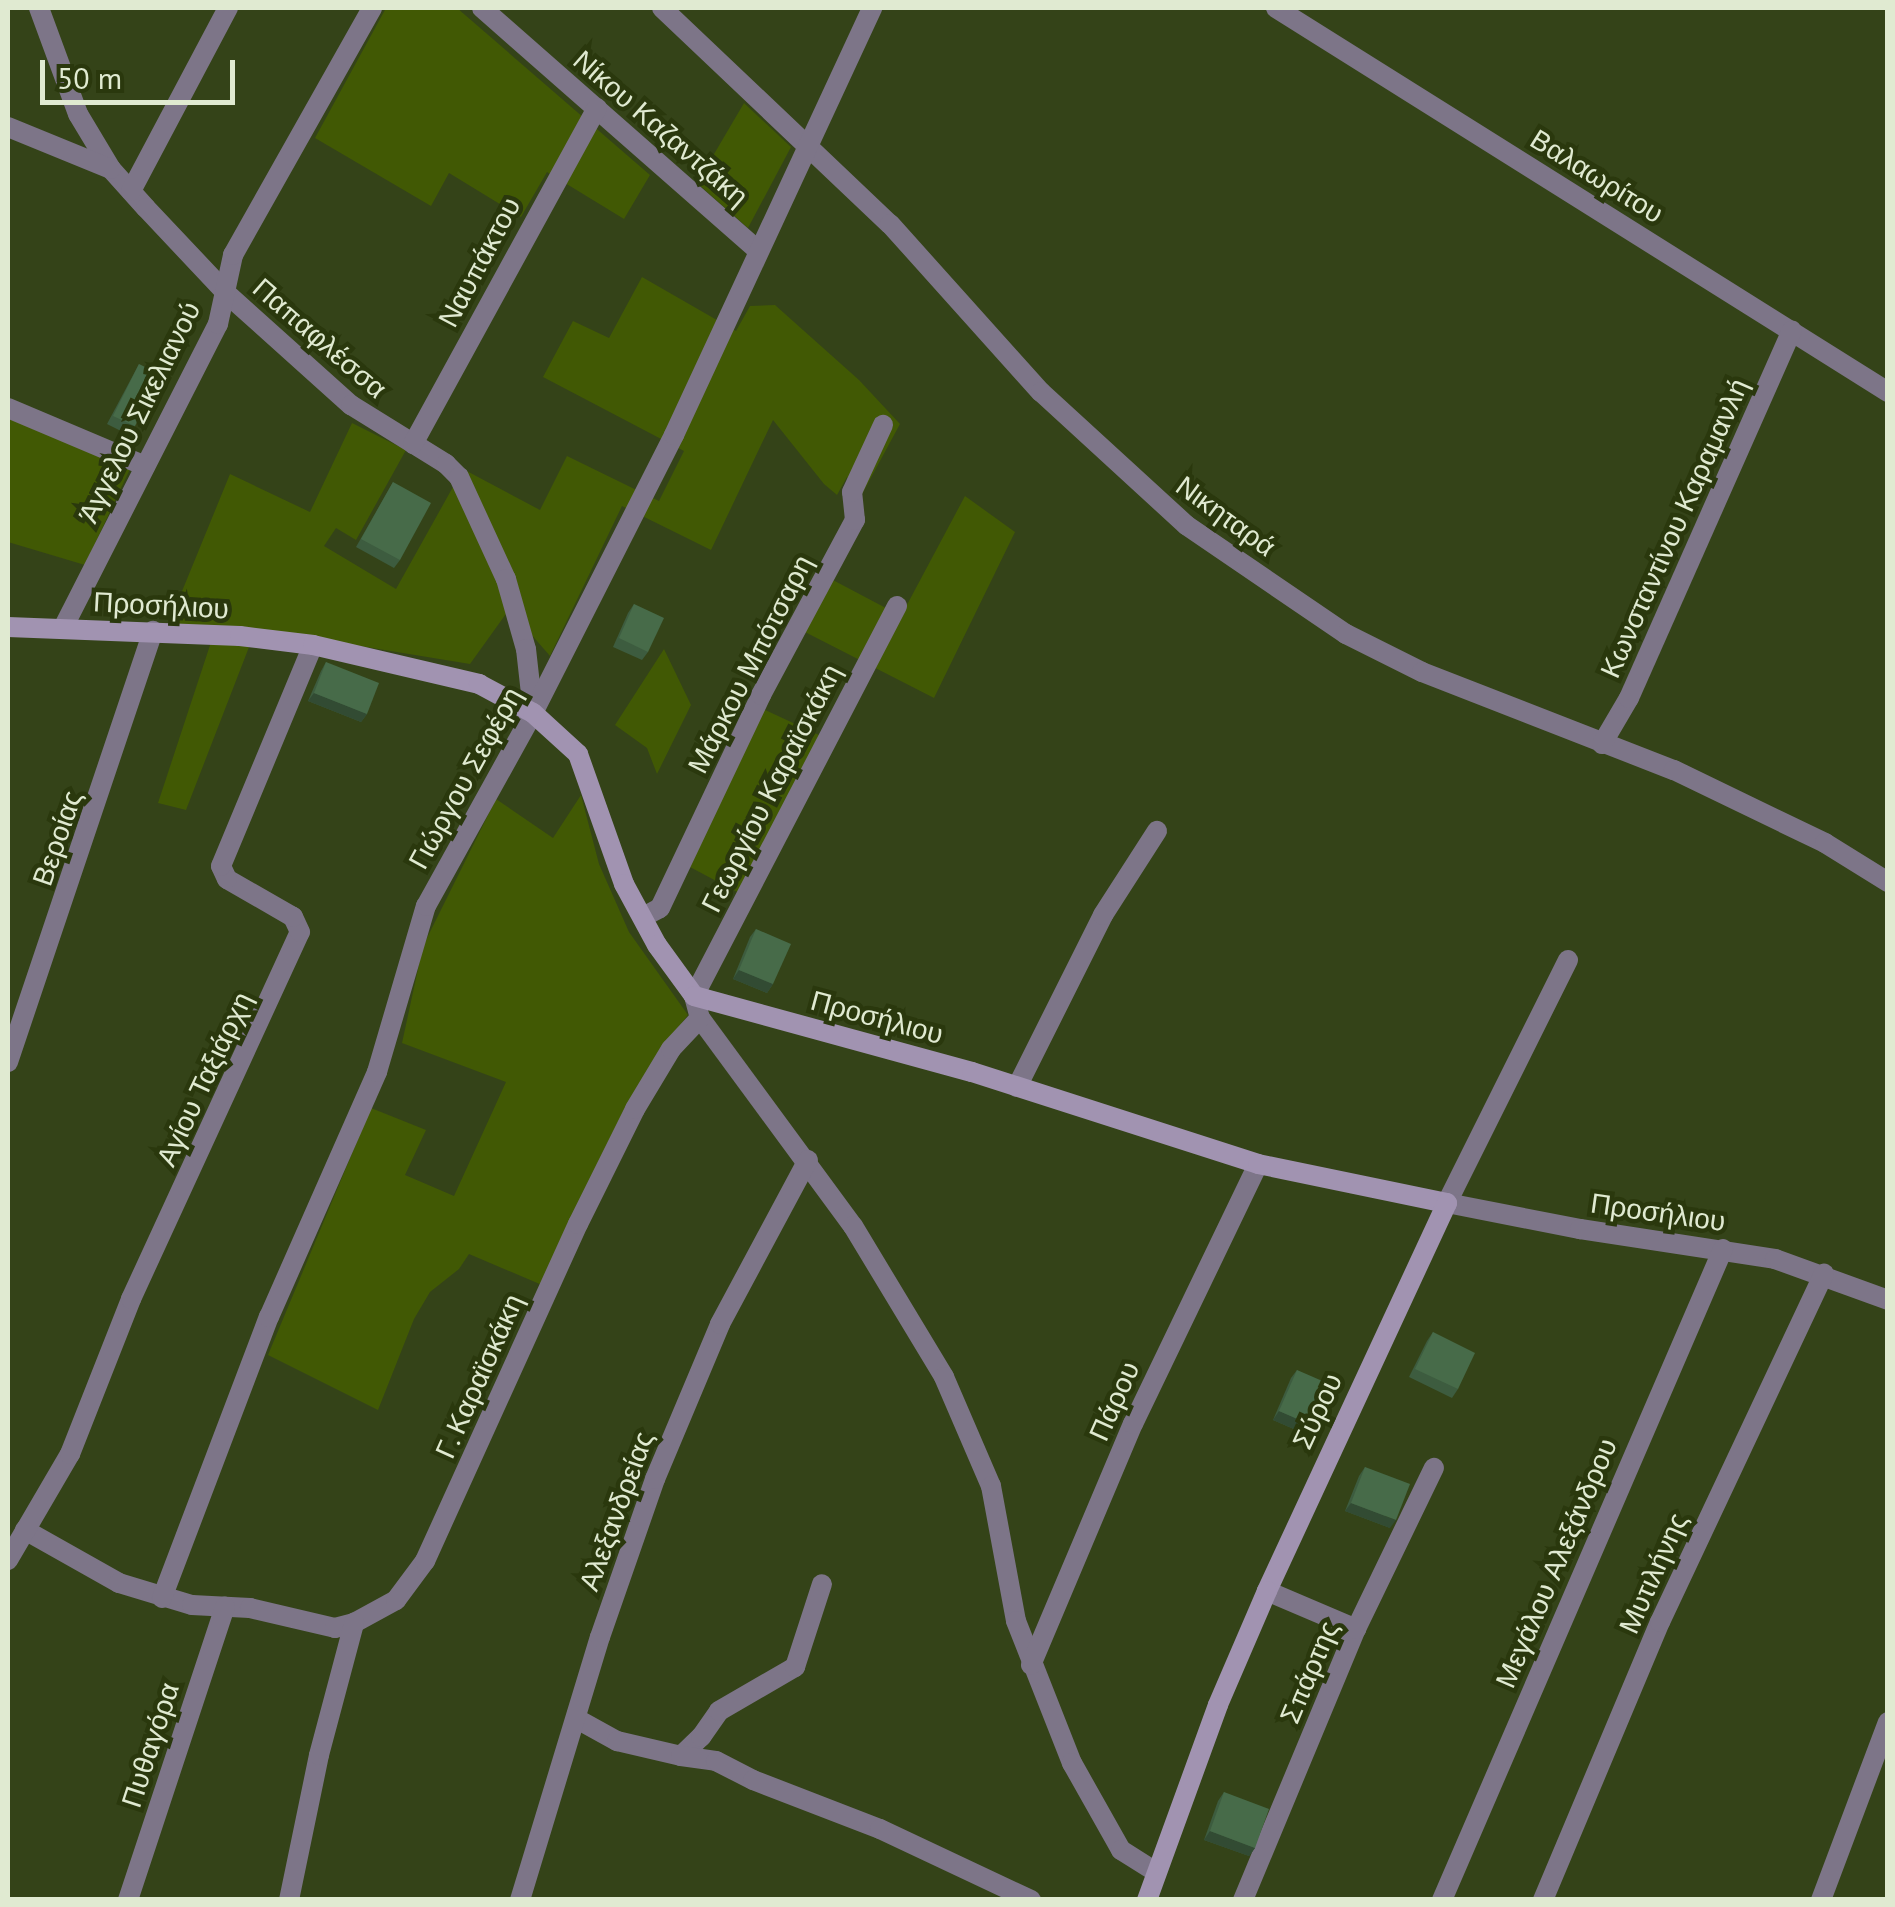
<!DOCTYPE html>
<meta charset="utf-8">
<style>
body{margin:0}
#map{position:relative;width:1895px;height:1907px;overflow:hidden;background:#344318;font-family:"PT Sans",sans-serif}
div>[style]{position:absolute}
.green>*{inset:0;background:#415904}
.street>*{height:20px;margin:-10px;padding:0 10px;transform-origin:10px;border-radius:10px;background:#7d7588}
.secondary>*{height:20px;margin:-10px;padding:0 10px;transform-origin:10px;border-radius:10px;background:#a193b1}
.wall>*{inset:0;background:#3d5c3f}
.shaded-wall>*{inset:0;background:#324b33}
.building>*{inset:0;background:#476b49}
span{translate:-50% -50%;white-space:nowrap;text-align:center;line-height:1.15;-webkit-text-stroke:9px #2a380d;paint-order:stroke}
.street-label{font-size:28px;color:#e0ead1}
.frame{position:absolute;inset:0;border:10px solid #e0ead1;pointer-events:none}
.scale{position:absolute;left:40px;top:60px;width:195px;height:45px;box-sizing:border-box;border:5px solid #e0ead1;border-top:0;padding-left:12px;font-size:30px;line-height:35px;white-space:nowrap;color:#e0ead1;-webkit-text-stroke:8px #2a380d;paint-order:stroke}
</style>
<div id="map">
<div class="green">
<div style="clip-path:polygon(386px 8px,457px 8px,650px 175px,624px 219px,547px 172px,521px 217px,449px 173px,431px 206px,315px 138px)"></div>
<div style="clip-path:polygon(744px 103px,791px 147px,748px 228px,697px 183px)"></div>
<div style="clip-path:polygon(642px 277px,736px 331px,750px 306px,775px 305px,859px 380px,900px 424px,861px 496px,847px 477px,837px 495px,824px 484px,773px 420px,711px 550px,622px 506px,550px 656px,530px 633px,518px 597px,470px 664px,256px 629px,186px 810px,158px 803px,216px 627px,169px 623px,230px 474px,310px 512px,352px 423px,406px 450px,356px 540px,336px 528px,324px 546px,396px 589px,463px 469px,540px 510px,567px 456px,659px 501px,684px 451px,543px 377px,573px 321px,609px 338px)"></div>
<div style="clip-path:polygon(8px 418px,130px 469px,85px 565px,8px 542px)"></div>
<div style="clip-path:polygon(965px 496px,1015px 532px,934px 698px,803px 631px,831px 579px,901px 616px)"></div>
<div style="clip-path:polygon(664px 649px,691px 705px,657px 774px,647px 748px,615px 725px)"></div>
<div style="clip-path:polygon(761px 708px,819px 735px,739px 893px,688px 866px)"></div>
<div style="clip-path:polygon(581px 795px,599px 864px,629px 932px,688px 1015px,657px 1054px,542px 1285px,469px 1254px,459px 1269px,430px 1292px,414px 1319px,378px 1410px,268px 1355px,371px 1108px,426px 1130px,405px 1175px,454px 1196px,506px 1082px,402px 1043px,423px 946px,496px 799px,553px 838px)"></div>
</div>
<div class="street">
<div style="left:39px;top:8px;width:113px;rotate:69.8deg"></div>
<div style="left:78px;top:114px;width:64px;rotate:59deg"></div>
<div style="left:111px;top:169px;width:52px;rotate:48.1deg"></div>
<div style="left:146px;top:208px;width:117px;rotate:46.7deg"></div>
<div style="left:226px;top:293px;width:168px;rotate:41.9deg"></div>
<div style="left:351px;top:405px;width:112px;rotate:31.8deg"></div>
<div style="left:446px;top:464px;width:18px;rotate:45deg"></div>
<div style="left:459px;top:477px;width:112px;rotate:65.3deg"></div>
<div style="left:506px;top:579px;width:73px;rotate:74.1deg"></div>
<div style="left:526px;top:649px;width:62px;rotate:83.6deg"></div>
<div style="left:482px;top:8px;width:368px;rotate:41.3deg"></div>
<div style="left:662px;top:8px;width:314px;rotate:43.5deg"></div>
<div style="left:890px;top:224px;width:226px;rotate:48.1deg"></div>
<div style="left:1041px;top:392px;width:197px;rotate:42.5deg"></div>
<div style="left:1186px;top:525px;width:194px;rotate:34.3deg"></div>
<div style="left:1346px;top:634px;width:85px;rotate:26.6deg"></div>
<div style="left:1422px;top:672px;width:270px;rotate:21.3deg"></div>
<div style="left:1674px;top:770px;width:168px;rotate:25.8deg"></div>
<div style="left:1825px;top:843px;width:74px;rotate:31.8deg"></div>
<div style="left:1276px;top:8px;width:722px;rotate:32.11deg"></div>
<div style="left:8px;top:127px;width:111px;rotate:22.2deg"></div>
<div style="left:131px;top:191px;width:207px;rotate:-62.1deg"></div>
<div style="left:8px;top:408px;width:149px;rotate:22.9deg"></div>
<div style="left:413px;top:444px;width:383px;rotate:-61.3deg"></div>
<div style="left:897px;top:606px;width:440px;rotate:117.5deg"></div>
<div style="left:694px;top:996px;width:23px;rotate:75deg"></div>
<div style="left:700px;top:1018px;width:258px;rotate:53.7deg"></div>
<div style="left:853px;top:1226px;width:176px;rotate:58.9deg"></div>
<div style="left:944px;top:1377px;width:119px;rotate:66.7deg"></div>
<div style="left:991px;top:1486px;width:137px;rotate:79.5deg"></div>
<div style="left:1016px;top:1621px;width:153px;rotate:68.5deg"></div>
<div style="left:1072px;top:1763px;width:100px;rotate:60.6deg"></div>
<div style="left:1121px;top:1850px;width:41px;rotate:32.2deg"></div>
<div style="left:63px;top:628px;width:341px;rotate:-63deg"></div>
<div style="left:218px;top:324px;width:71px;rotate:-77.7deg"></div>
<div style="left:233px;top:255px;width:283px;rotate:-60.6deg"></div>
<div style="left:1602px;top:744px;width:53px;rotate:-59.6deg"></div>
<div style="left:1629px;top:698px;width:402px;rotate:-66.1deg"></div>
<div style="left:643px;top:917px;width:19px;rotate:-28deg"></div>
<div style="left:660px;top:908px;width:236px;rotate:-64.6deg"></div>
<div style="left:761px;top:695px;width:199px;rotate:-61.8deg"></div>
<div style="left:855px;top:520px;width:28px;rotate:-96deg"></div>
<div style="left:852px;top:492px;width:74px;rotate:-65.2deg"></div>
<div style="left:1568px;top:960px;width:271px;rotate:116.5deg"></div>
<div style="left:1447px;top:1203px;width:136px;rotate:11.1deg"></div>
<div style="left:1580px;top:1229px;width:197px;rotate:8.7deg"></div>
<div style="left:1775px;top:1259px;width:120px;rotate:19.9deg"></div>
<div style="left:8px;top:1062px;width:455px;rotate:-71.4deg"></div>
<div style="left:1017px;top:1087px;width:192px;rotate:-63.4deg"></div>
<div style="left:1103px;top:915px;width:100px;rotate:-57.3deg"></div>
<div style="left:25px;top:1530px;width:108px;rotate:29.4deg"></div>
<div style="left:119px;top:1583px;width:76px;rotate:16.8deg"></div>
<div style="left:192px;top:1605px;width:58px;rotate:3deg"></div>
<div style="left:250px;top:1608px;width:87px;rotate:13.2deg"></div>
<div style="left:335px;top:1628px;width:20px;rotate:-15deg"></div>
<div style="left:354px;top:1623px;width:48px;rotate:-28.7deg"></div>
<div style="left:396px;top:1600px;width:49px;rotate:-53.4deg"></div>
<div style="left:425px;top:1561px;width:370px;rotate:-65.6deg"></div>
<div style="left:578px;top:1224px;width:128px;rotate:-63.6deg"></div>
<div style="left:635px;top:1109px;width:70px;rotate:-59deg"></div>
<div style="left:671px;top:1049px;width:42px;rotate:-46.9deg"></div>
<div style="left:8px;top:1560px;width:123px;rotate:-59.7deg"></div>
<div style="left:70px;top:1454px;width:167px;rotate:-68.5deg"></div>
<div style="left:131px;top:1299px;width:404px;rotate:-65.3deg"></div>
<div style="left:300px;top:932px;width:17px;rotate:-115deg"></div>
<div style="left:293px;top:917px;width:76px;rotate:-150.1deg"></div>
<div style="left:227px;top:879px;width:14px;rotate:-115deg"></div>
<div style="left:221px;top:866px;width:239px;rotate:-67.4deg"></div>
<div style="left:1267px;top:1591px;width:97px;rotate:23.1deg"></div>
<div style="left:162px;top:1598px;width:301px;rotate:-69.2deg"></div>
<div style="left:269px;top:1317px;width:268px;rotate:-66.2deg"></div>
<div style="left:377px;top:1072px;width:173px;rotate:-73.6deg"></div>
<div style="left:426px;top:906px;width:221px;rotate:-61deg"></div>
<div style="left:533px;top:713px;width:312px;rotate:-63.1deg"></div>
<div style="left:674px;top:435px;width:471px;rotate:-65.1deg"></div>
<div style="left:1031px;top:1665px;width:262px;rotate:-67.1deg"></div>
<div style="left:1133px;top:1424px;width:288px;rotate:-64.3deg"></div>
<div style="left:577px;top:1719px;width:46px;rotate:28.8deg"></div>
<div style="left:617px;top:1741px;width:66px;rotate:13.2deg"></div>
<div style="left:681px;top:1756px;width:28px;rotate:-44deg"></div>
<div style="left:701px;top:1737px;width:32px;rotate:-55deg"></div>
<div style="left:719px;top:1711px;width:88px;rotate:-30.1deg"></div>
<div style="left:795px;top:1667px;width:87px;rotate:-72deg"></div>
<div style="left:681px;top:1756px;width:35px;rotate:8deg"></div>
<div style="left:716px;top:1761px;width:42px;rotate:27.2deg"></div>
<div style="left:753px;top:1780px;width:136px;rotate:21.1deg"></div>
<div style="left:880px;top:1829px;width:167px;rotate:25.2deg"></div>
<div style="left:128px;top:1900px;width:309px;rotate:-71.7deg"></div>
<div style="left:289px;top:1900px;width:148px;rotate:-78.3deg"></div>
<div style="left:319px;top:1755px;width:137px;rotate:-75.1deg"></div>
<div style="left:520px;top:1900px;width:275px;rotate:-73.1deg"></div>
<div style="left:600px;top:1637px;width:167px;rotate:-70.8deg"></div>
<div style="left:655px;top:1479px;width:168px;rotate:-67.2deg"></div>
<div style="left:720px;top:1324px;width:186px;rotate:-61.8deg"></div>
<div style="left:1243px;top:1900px;width:294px;rotate:-67.4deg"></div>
<div style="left:1356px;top:1629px;width:179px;rotate:-64.2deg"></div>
<div style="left:1442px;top:1900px;width:709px;rotate:-66.65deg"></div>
<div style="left:1543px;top:1900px;width:302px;rotate:-67.2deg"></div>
<div style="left:1660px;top:1622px;width:385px;rotate:-64.8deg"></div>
<div style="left:1821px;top:1900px;width:190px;rotate:-69.4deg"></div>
</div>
<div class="secondary">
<div style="left:8px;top:627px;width:232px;rotate:2.2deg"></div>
<div style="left:240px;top:636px;width:74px;rotate:7deg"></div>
<div style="left:313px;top:645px;width:171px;rotate:13.2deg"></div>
<div style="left:479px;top:684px;width:61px;rotate:28.2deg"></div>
<div style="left:533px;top:713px;width:61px;rotate:42.3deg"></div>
<div style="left:578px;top:754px;width:138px;rotate:70.5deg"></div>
<div style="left:624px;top:884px;width:69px;rotate:61.6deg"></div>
<div style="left:657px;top:945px;width:63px;rotate:54deg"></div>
<div style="left:694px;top:996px;width:288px;rotate:15.3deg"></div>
<div style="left:972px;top:1072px;width:300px;rotate:17.8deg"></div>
<div style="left:1258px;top:1164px;width:193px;rotate:11.7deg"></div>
<div style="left:1447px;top:1203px;width:428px;rotate:114.9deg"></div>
<div style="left:1267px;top:1591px;width:124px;rotate:113.3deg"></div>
<div style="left:1218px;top:1705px;width:208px;rotate:110deg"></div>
</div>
<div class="wall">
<div style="clip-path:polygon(139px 364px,135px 426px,129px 435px,107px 424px)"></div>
<div style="clip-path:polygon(393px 482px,400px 560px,394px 568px,356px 547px)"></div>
<div style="clip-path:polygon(634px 604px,648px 652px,642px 660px,613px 647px,628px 613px)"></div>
<div style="clip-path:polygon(326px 662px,367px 714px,361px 722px,308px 701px,321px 671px)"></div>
<div style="clip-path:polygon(756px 929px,773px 984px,767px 993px,733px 979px,750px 937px)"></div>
<div style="clip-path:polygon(1433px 1332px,1458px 1389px,1452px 1398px,1409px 1377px,1427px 1341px)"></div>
<div style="clip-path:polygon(1297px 1370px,1309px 1424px,1303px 1433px,1273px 1420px,1291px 1378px)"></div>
<div style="clip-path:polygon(1365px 1467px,1390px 1528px,1345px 1511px,1359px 1476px)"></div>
<div style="clip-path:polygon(1224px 1792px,1255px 1848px,1249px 1856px,1204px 1840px,1218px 1801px)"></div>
</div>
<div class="shaded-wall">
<div style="clip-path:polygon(314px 693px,367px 714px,361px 722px,308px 701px)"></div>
<div style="clip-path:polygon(739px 970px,773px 984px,767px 993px,733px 979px)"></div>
<div style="clip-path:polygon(1279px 1411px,1309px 1424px,1303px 1433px,1273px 1420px)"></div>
<div style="clip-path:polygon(1351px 1503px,1396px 1520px,1390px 1528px,1345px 1511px)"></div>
<div style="clip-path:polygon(1210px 1831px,1255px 1848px,1249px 1856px,1204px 1840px)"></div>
</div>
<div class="building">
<div style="clip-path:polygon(139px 364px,161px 375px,135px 426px,113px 416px)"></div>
<div style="clip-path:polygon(393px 482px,431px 503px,400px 560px,361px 539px)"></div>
<div style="clip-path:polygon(634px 604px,664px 618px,648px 652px,619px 638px)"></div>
<div style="clip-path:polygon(326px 662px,379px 683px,367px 714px,314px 693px)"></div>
<div style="clip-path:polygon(756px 929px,791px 944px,773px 984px,739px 970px)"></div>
<div style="clip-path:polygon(1433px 1332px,1475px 1353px,1458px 1389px,1415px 1369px)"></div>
<div style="clip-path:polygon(1297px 1370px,1327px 1383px,1309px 1424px,1279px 1411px)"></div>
<div style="clip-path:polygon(1365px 1467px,1410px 1484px,1396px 1520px,1351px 1503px)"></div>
<div style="clip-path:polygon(1224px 1792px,1269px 1809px,1255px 1848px,1210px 1831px)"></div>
</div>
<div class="street-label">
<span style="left:661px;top:128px;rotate:41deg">Νίκου Καζαντζάκη</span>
<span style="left:1597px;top:176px;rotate:32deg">Βαλαωρίτου</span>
<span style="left:479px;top:262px;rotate:-62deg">Ναυπάκτου</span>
<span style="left:320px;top:338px;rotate:41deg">Παπαφλέσσα</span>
<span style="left:139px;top:412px;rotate:-64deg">Άγγελου Σικελιανού</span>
<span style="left:1226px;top:516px;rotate:36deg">Νικηταρά</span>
<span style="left:1674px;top:528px;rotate:-66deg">Κωνσταντίνου Καραμανλή</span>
<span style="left:161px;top:605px;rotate:3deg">Προσήλιου</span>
<span style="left:750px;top:664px;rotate:-63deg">Μάρκου Μπότσαρη</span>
<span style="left:465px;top:778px;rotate:-61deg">Γιώργου Σεφέρη</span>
<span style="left:771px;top:788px;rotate:-63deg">Γεωργίου Καραϊσκάκη</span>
<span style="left:57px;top:838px;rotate:-71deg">Βεροίας</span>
<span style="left:877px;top:1017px;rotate:15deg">Προσήλιου</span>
<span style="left:204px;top:1079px;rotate:-65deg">Αγίου Ταξιάρχη</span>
<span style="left:1658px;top:1212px;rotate:8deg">Προσήλιου</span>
<span style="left:479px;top:1376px;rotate:-66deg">Γ. Καραϊσκάκη</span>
<span style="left:1114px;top:1401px;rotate:-66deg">Πάρου</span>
<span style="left:1317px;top:1411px;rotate:-65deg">Σύρου</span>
<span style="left:616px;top:1511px;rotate:-70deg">Αλεξανδρείας</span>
<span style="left:1556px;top:1563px;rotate:-67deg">Μεγάλου Αλεξάνδρου</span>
<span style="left:1653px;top:1573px;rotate:-66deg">Μυτιλήνης</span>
<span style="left:1309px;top:1672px;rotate:-67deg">Σπάρτης</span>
<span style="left:150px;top:1745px;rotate:-72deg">Πυθαγόρα</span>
</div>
<div class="frame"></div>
<div class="scale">50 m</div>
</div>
